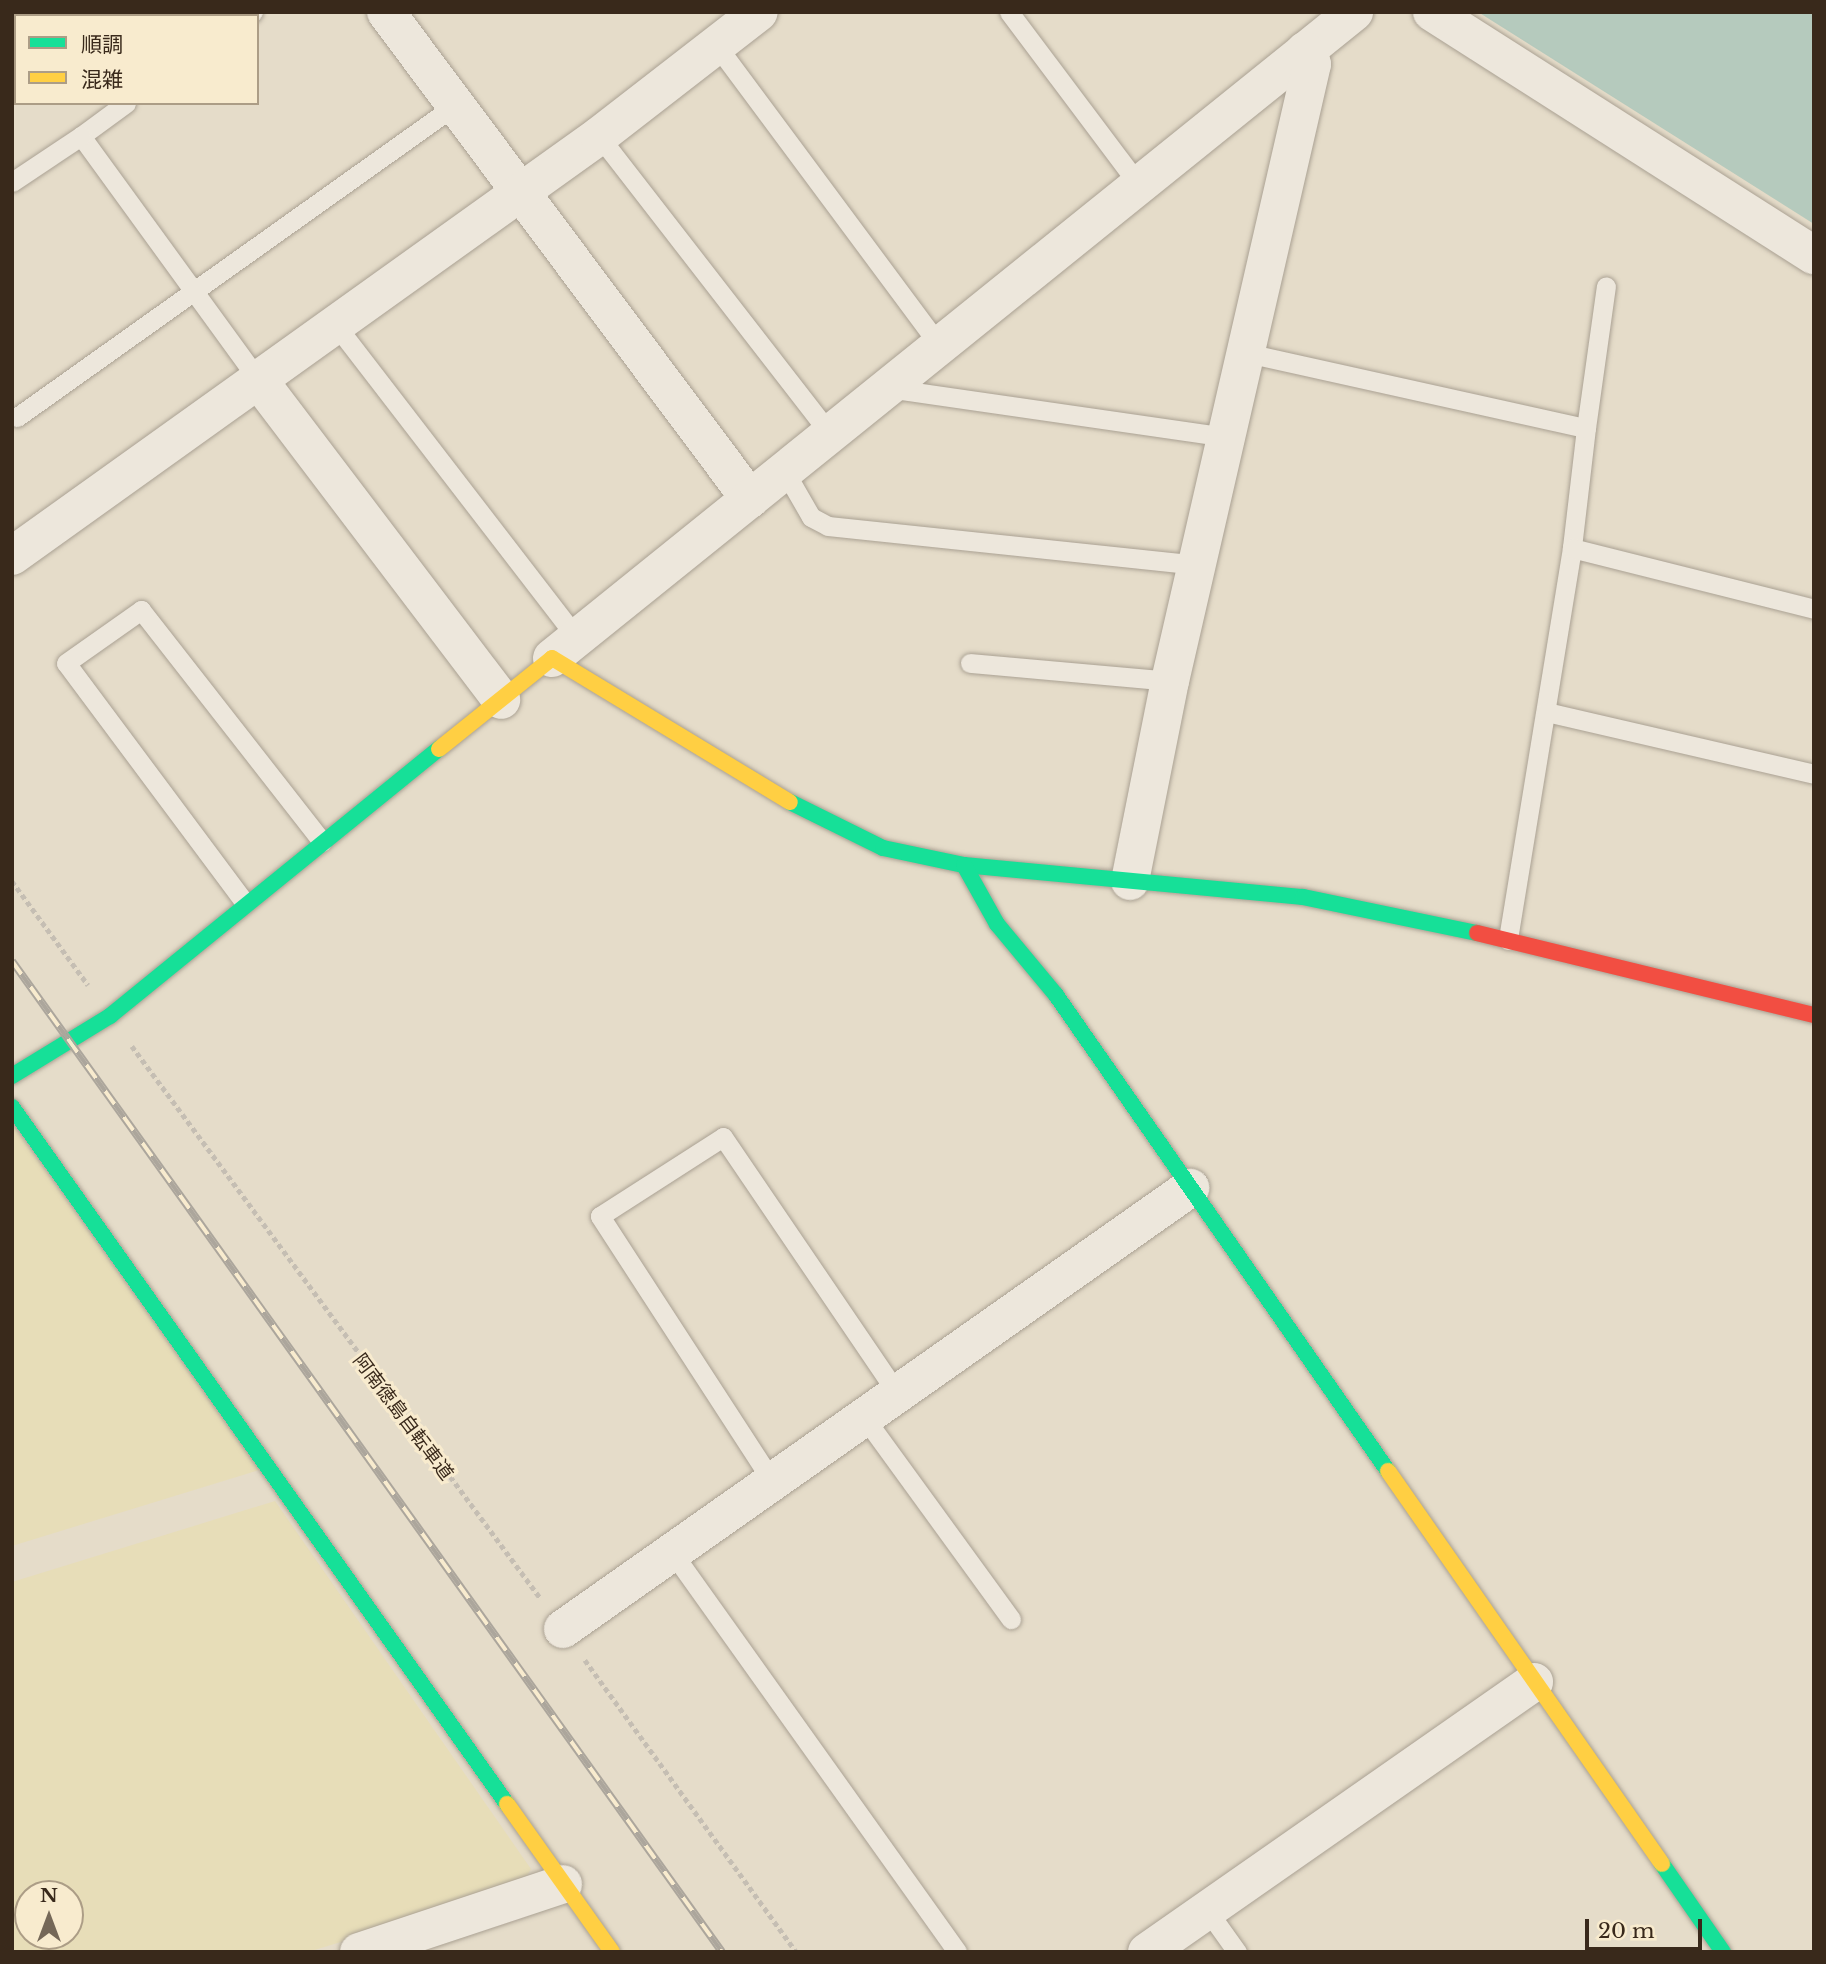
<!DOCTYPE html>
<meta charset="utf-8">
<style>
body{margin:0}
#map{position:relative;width:1826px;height:1964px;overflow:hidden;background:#e5dcc9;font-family:"Libre Baskerville","Noto Sans JP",serif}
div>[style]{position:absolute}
.farmland>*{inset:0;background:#e7ddb8}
.water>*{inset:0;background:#b5cabd}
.path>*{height:4.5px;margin-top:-2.25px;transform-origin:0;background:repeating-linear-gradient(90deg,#c5beb3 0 5px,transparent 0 8.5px)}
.roads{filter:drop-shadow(0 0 2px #aaa193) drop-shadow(0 0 2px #aaa193)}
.lane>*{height:19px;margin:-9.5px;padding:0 9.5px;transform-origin:9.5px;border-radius:9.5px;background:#ede7dc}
.street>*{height:38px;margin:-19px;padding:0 19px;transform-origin:19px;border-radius:19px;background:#ede7dc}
.fast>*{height:16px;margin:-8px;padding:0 8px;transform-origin:8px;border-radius:8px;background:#16e098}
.slow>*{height:16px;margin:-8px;padding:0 8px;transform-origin:8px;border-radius:8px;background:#ffcf43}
.jam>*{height:16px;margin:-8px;padding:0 8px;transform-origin:8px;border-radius:8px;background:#f24e42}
.rail>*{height:8px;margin-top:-4px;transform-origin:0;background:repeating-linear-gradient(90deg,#f8ebce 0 16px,#aca69c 0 32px);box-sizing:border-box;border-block:2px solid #aca69c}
span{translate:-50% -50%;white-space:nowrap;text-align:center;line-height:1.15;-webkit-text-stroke:6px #f8ebce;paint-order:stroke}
.street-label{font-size:19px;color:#39291b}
.frame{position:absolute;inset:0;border:14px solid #39291b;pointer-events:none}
.legend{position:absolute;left:14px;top:14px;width:245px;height:91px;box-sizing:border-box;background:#f8ebce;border:2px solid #ac9d86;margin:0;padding:9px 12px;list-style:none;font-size:21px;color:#39291b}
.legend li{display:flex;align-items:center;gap:14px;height:35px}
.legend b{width:35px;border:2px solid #ac9d86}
.north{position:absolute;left:14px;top:1880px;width:70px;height:70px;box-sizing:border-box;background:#f8ebce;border:2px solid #ac9d86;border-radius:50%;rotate:0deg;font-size:19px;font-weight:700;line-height:28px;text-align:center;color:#39291b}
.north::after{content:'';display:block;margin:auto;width:24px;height:32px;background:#756858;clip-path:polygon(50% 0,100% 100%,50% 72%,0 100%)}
.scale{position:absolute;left:1585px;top:1919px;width:117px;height:32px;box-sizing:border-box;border:4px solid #39291b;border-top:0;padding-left:9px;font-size:21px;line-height:24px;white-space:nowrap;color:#39291b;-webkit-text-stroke:5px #f8ebce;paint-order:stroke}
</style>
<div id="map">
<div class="farmland">
<div style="clip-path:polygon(12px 1124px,259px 1470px,12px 1546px)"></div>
<div style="clip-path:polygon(evenodd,275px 1501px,531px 1869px,521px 1887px,308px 1952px,12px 1952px,12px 1582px,275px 1501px,28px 1894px,70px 1894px,70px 1936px,28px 1936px,28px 1894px)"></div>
</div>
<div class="water">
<div style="clip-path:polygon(1478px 12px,1814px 12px,1814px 224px)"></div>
</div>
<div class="path">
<div style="left:12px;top:881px;width:129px;rotate:53.8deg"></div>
<div style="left:132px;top:1046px;width:688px;rotate:53.51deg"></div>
<div style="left:585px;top:1660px;width:360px;rotate:54.1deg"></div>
</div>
<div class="roads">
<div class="lane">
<div style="left:1009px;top:12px;width:215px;rotate:53.1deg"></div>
<div style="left:248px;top:16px;width:6px;rotate:-39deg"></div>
<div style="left:717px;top:46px;width:372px;rotate:53.4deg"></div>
<div style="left:126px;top:103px;width:56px;rotate:143.7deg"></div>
<div style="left:81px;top:136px;width:304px;rotate:54deg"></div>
<div style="left:599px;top:136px;width:376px;rotate:52.2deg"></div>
<div style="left:12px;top:182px;width:83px;rotate:-33.7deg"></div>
<div style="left:335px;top:324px;width:396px;rotate:52.4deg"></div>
<div style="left:1247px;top:353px;width:347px;rotate:12.5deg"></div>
<div style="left:1586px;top:428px;width:121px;rotate:96.7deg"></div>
<div style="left:1572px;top:548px;width:397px;rotate:99.3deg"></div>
<div style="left:887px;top:388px;width:345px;rotate:8.2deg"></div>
<div style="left:17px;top:417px;width:540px;rotate:-35.43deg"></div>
<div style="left:1586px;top:428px;width:143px;rotate:-82deg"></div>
<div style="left:784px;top:470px;width:54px;rotate:60.1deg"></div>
<div style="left:811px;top:517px;width:19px;rotate:28deg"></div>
<div style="left:828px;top:526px;width:375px;rotate:6deg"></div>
<div style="left:1572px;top:548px;width:250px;rotate:14.1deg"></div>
<div style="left:970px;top:663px;width:201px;rotate:5.1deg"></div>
<div style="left:1546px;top:712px;width:275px;rotate:13deg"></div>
<div style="left:245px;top:903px;width:299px;rotate:-126.7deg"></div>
<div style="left:66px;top:663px;width:92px;rotate:-35.2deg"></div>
<div style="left:141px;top:610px;width:294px;rotate:52deg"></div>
<div style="left:864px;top:1417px;width:250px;rotate:54deg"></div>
<div style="left:772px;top:1481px;width:316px;rotate:-123deg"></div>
<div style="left:600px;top:1216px;width:146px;rotate:-32.7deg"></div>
<div style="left:723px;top:1137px;width:310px;rotate:55.8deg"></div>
<div style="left:672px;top:1552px;width:491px;rotate:54.5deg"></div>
<div style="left:1207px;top:1910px;width:52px;rotate:54.5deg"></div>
</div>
<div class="street">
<div style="left:386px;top:12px;width:608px;rotate:53.22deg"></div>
<div style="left:1432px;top:12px;width:453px;rotate:32.5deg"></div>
<div style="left:260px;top:382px;width:399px;rotate:52.8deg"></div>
<div style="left:12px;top:556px;width:722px;rotate:-35.58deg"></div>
<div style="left:599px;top:136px;width:202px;rotate:-37.8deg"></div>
<div style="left:552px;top:658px;width:1030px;rotate:-38.85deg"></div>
<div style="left:1130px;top:881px;width:204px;rotate:-78.7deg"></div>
<div style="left:1170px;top:681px;width:633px;rotate:-77.04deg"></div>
<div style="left:1312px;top:64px;width:15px;rotate:-118deg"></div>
<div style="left:563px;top:1629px;width:767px;rotate:-35.12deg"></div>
<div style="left:359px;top:1952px;width:215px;rotate:-18.4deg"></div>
<div style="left:1147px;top:1952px;width:472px;rotate:-34.9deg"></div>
</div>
<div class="fast">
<div style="left:790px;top:802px;width:104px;rotate:26.3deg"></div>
<div style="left:883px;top:848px;width:83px;rotate:11.9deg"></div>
<div style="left:964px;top:865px;width:341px;rotate:5.4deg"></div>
<div style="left:1303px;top:897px;width:178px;rotate:11.7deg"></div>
<div style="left:964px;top:865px;width:68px;rotate:60.8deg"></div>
<div style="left:997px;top:924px;width:92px;rotate:50.3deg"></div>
<div style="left:1056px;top:995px;width:580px;rotate:55.11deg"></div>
<div style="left:12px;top:1076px;width:115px;rotate:-31.5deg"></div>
<div style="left:110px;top:1016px;width:424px;rotate:-39.1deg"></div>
<div style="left:12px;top:1107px;width:855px;rotate:54.62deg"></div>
<div style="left:1662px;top:1864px;width:107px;rotate:55.3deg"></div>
</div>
<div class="slow">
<div style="left:439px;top:749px;width:145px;rotate:-38.8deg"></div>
<div style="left:552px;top:658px;width:278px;rotate:31.2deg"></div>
<div style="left:1388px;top:1471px;width:479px;rotate:55.1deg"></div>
<div style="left:507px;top:1804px;width:181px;rotate:54.6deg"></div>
</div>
<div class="jam">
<div style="left:1477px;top:933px;width:347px;rotate:13.7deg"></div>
</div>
</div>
<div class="rail">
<div style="left:12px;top:961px;width:1219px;rotate:54.38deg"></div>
</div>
<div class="street-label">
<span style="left:403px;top:1417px;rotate:53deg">阿南徳島自転車道</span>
</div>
<div class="frame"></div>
<ul class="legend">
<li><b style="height:9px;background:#16e098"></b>順調</li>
<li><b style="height:9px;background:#ffcf43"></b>混雑</li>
</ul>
<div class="north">N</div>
<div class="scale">20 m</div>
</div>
